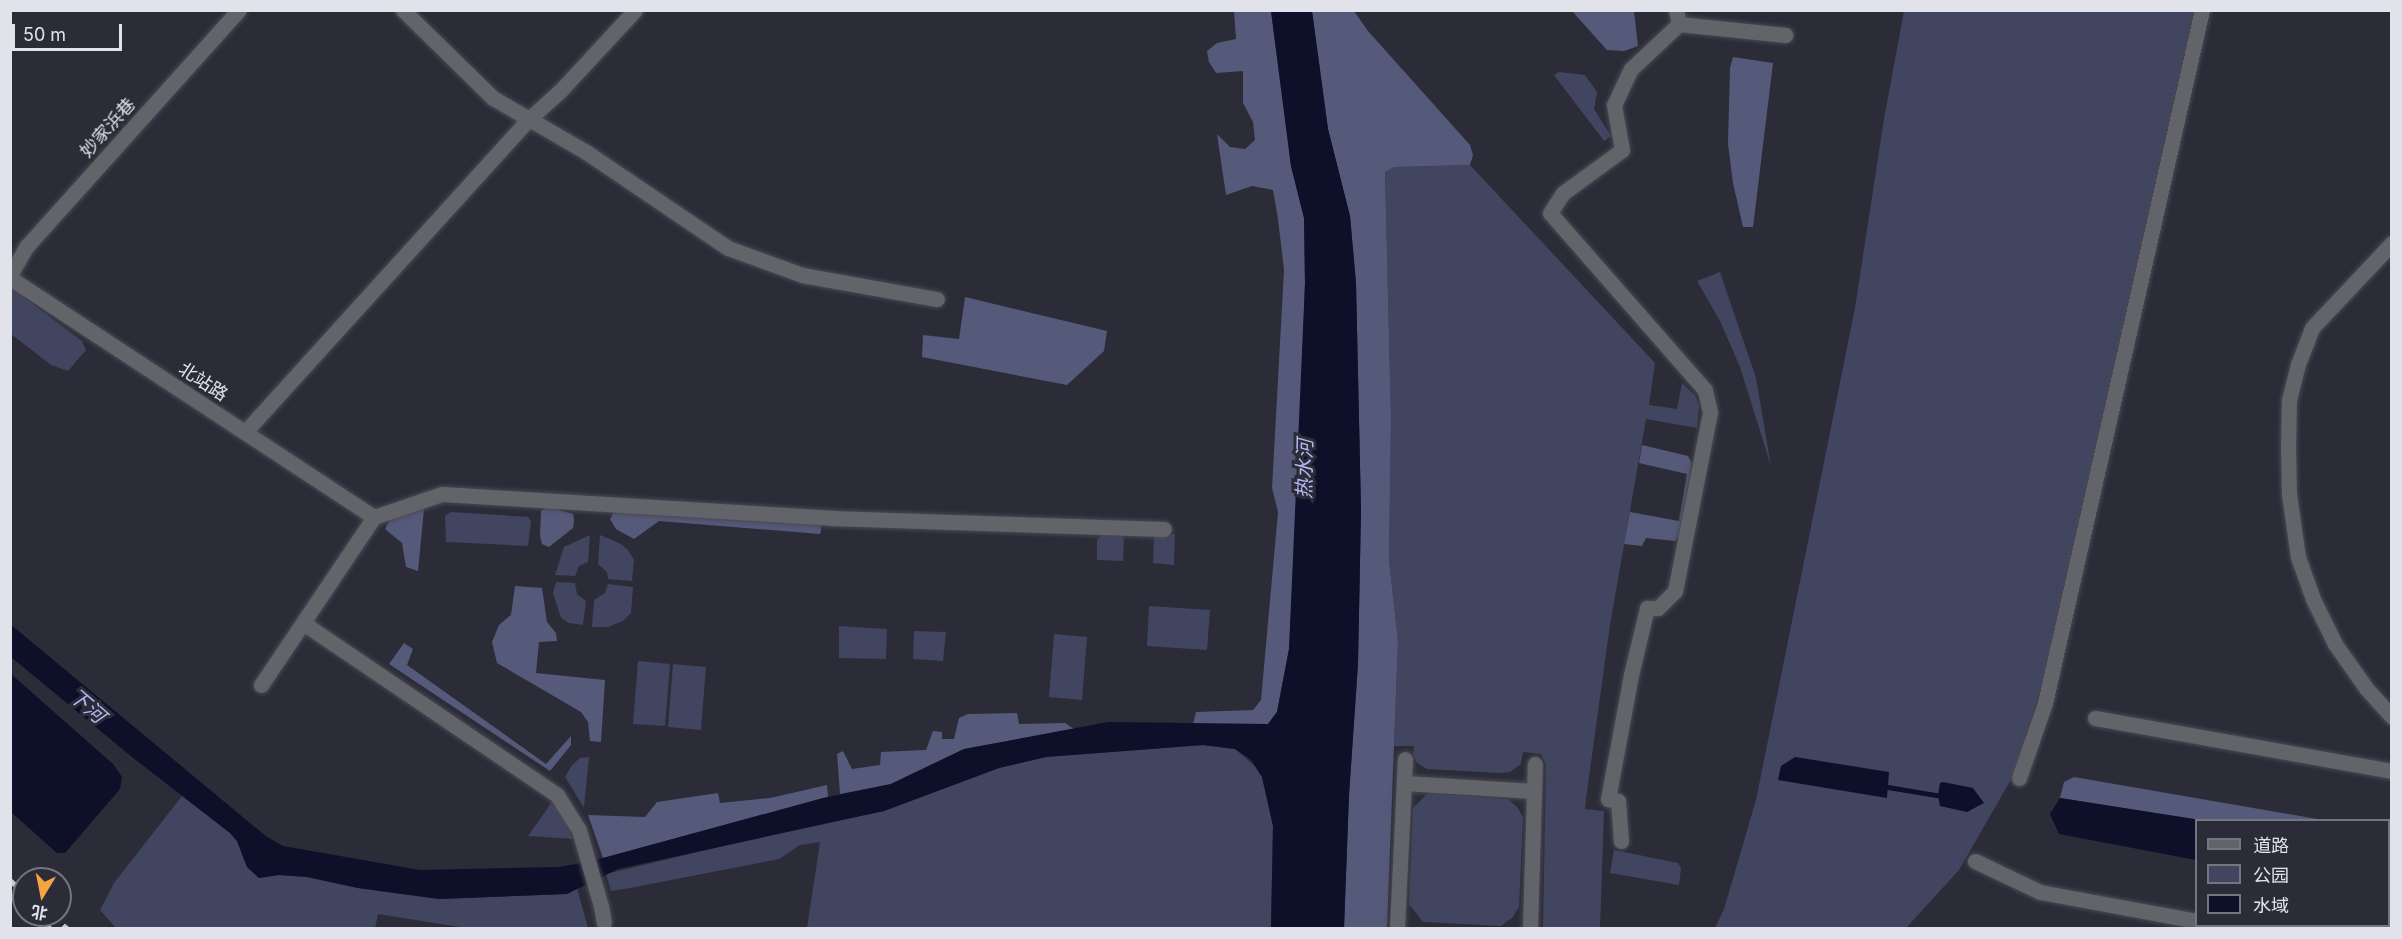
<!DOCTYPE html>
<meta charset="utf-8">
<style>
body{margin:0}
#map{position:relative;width:2402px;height:939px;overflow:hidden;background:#2b2c37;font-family:Inter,"Noto Sans SC",sans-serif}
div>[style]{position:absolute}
.green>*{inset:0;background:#414560}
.forest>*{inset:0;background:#565a7a}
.water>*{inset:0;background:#0e0f29}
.stream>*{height:4.5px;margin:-2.25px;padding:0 2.25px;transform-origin:2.25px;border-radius:2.25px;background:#0e0f29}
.roads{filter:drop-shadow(0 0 2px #484954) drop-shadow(0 0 2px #484954)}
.minor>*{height:15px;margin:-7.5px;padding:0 7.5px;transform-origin:7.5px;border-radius:7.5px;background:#636469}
.rail>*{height:4.5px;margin-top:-2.25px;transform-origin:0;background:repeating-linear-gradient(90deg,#c6c7ce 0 8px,transparent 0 16px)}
span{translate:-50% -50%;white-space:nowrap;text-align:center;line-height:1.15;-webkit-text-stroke:6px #2b2c37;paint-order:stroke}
.street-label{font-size:18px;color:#e2e3ea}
.water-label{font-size:20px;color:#b3baf4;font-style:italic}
.frame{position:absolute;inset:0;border:12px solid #e2e3ea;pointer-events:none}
.legend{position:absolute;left:2195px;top:819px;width:195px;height:108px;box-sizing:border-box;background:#2b2c37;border:2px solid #74757f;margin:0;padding:8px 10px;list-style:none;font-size:18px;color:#e2e3ea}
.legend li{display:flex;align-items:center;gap:12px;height:30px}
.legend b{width:30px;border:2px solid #74757f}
.north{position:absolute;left:12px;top:867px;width:60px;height:60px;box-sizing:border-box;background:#2b2c37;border:2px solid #74757f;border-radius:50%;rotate:190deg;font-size:16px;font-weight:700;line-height:24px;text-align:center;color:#e2e3ea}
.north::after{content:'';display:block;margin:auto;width:21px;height:27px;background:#f2a542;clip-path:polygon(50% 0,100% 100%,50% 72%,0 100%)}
.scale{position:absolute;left:12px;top:24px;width:110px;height:27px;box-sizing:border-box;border:3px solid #e2e3ea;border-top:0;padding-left:8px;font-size:18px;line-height:21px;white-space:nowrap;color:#e2e3ea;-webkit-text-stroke:4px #2b2c37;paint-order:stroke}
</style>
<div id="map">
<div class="green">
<div style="clip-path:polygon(1904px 11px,2194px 11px,2043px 682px,2013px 776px,1959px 870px,1906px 928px,1715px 928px,1724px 909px,1756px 800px,1855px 308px,1884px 119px)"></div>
<div style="clip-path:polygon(1559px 72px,1585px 75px,1597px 92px,1594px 109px,1611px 136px,1604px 141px,1554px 75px)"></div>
<div style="clip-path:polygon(1470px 165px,1655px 363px,1649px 405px,1677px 409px,1682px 383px,1695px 395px,1699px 406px,1697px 428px,1646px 419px,1610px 625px,1586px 799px,1585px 809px,1604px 811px,1600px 928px,1543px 928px,1546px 764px,1541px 754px,1523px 752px,1521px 764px,1510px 772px,1500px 773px,1427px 769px,1417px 763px,1413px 754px,1414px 746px,1394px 746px,1398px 641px,1389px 560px,1391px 418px,1385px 171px,1394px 167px)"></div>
<div style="clip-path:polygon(1720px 272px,1756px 378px,1771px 466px,1740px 367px,1720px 321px,1697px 281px)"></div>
<div style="clip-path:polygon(10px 287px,82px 341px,86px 350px,68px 371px,51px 365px,11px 334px)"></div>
<div style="clip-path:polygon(451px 512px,528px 517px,531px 521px,528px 546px,446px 542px,445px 516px)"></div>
<div style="clip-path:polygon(1154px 534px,1175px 534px,1174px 565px,1153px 563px)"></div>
<div style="clip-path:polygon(590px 535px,588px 562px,579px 566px,575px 576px,555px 575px,564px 547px)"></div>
<div style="clip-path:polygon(600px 535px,621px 544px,628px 550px,634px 560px,632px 581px,608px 579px,607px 572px,598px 564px)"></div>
<div style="clip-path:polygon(1103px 535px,1121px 536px,1124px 539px,1123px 561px,1097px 560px,1097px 539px)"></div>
<div style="clip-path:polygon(556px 582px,575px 583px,577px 594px,586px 601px,583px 625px,569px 623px,561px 618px,553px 593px)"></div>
<div style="clip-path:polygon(608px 584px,633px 587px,631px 613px,623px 621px,608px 627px,592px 627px,594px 600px,605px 593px)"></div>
<div style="clip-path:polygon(1149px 606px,1210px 610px,1207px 650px,1147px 646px)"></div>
<div style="clip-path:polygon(839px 626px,887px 629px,886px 659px,839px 658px)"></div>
<div style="clip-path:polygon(914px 631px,946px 632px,943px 661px,913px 659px)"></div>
<div style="clip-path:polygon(1054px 634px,1087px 637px,1082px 700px,1049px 697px)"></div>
<div style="clip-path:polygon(638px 661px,670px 664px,665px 726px,633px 724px)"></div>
<div style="clip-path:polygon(673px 664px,706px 667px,701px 730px,668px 727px)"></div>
<div style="clip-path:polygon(1203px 745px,1235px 749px,1256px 767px,1262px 777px,1273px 826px,1271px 928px,807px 928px,820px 842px,800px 845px,779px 859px,630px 888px,611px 891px,606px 874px,823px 822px,884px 811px,999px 768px,1046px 757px)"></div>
<div style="clip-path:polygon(589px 757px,584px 808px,565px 777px,572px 765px,580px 758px)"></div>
<div style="clip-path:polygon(1428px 793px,1508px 799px,1518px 808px,1523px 818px,1519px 907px,1512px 918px,1501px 926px,1423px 922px,1409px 904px,1413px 808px)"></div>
<div style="clip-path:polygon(182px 796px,230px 833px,237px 841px,247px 867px,259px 878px,279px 875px,307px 877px,358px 888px,439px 899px,567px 894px,577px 888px,588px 928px,466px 928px,378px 914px,375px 928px,116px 928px,100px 910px,114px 883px)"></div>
<div style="clip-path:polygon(554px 799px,574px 839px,528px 836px)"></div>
<div style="clip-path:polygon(1614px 850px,1678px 863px,1681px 868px,1679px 885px,1610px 873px)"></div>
</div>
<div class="forest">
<div style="clip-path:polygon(1234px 11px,1271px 11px,1291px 166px,1304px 218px,1305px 283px,1297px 508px,1289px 649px,1277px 712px,1268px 724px,1193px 724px,1196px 712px,1253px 710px,1261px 700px,1278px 512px,1272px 488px,1284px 270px,1278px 219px,1273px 190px,1252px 186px,1226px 195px,1217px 134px,1230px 147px,1245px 149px,1255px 140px,1253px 122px,1243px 103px,1243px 71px,1216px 73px,1209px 62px,1207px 51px,1217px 43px,1236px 39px)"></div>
<div style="clip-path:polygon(1312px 11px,1354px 11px,1368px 31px,1470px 145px,1473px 155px,1470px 165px,1394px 167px,1385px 172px,1391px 418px,1389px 560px,1398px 641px,1387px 928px,1344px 928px,1349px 795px,1358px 664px,1361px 510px,1356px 283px,1350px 216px,1328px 129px)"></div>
<div style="clip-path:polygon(1572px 11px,1634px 11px,1638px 46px,1624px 51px,1607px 50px)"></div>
<div style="clip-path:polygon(1733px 57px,1773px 63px,1753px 227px,1743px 227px,1733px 183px,1728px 144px,1730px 68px)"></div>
<div style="clip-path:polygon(965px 297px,1107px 331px,1104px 351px,1067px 385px,922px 357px,923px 335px,959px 339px)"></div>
<div style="clip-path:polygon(1642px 445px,1688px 456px,1692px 463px,1679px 536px,1675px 541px,1646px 538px,1642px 546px,1624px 544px,1630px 512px,1679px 521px,1687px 474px,1639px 463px)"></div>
<div style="clip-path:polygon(548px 507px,573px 514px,574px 520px,573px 528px,549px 547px,542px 544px,540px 536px,541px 511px)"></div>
<div style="clip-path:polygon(424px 509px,418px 571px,406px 567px,402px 543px,385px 529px,392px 515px)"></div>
<div style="clip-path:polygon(615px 510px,821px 525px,821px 531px,820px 534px,659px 521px,634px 539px,616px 529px,610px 519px)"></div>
<div style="clip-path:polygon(515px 586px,542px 588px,547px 622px,556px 633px,557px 641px,539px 642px,536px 673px,605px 680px,601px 742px,590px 741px,588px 722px,581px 712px,497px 663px,492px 642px,499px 625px,511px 615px)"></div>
<div style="clip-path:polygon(404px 643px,413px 649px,407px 665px,546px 764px,571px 736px,571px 745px,550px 771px,389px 664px)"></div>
<div style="clip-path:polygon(1017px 713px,1019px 724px,1065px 723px,1074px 729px,964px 749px,891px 784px,840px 794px,837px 754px,843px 751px,852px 769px,880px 765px,881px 752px,926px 750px,933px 731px,942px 732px,942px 739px,954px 739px,959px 718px,968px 714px)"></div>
<div style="clip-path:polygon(2074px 777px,2323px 820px,2200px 820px,2060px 798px,2064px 782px)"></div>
<div style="clip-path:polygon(827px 785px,828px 797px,603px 858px,588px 815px,645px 817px,657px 802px,718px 793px,720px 803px,770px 798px)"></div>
</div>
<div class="water">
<div style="clip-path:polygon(1271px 11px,1312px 11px,1328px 129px,1350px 216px,1356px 283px,1361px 510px,1358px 664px,1349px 795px,1344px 928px,1271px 928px,1273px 826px,1262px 777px,1251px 760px,1235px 749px,1203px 745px,1046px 757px,999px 768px,884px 811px,618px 869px,567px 894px,439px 899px,358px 888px,307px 877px,279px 875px,259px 878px,247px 867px,237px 841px,230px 833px,132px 757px,11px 657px,10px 624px,267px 837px,283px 846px,420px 870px,559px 867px,592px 861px,823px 798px,891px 784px,964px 749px,1108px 722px,1268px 724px,1277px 712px,1289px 649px,1305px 283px,1304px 218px,1291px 166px)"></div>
<div style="clip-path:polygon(11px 674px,113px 764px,122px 777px,120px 789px,65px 853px,57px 853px,11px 812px)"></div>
<div style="clip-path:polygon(1795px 757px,1889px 772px,1887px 798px,1778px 780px,1781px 766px)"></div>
<div style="clip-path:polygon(1943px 782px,1973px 788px,1984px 803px,1967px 812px,1940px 806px,1938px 795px,1940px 783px)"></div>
<div style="clip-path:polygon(2060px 798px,2200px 820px,2196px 820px,2196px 860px,2059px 834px,2050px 814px)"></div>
</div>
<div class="stream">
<div style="left:1882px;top:786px;width:61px;rotate:9.5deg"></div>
</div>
<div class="roads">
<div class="minor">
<div style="left:403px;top:10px;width:126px;rotate:44.4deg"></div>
<div style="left:493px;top:98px;width:108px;rotate:30.1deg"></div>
<div style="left:586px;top:152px;width:171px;rotate:34.1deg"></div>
<div style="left:728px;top:248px;width:79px;rotate:20deg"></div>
<div style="left:802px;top:275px;width:137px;rotate:10.1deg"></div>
<div style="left:1676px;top:10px;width:14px;rotate:78deg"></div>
<div style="left:1679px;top:24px;width:107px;rotate:5.9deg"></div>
<div style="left:2392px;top:243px;width:117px;rotate:133.3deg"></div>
<div style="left:2312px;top:328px;width:39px;rotate:111deg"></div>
<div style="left:2298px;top:364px;width:37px;rotate:104deg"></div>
<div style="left:2289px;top:400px;width:46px;rotate:91.2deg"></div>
<div style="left:2288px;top:446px;width:48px;rotate:88.8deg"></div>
<div style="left:2289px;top:494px;width:64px;rotate:81.9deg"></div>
<div style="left:2298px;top:557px;width:45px;rotate:70.3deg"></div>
<div style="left:2313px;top:599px;width:50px;rotate:63.9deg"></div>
<div style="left:2335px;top:644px;width:54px;rotate:54.8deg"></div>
<div style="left:2366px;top:688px;width:39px;rotate:48deg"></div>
<div style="left:10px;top:275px;width:34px;rotate:-60deg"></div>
<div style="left:27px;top:246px;width:317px;rotate:-48.1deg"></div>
<div style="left:10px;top:278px;width:435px;rotate:33.3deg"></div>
<div style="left:245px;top:432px;width:423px;rotate:-47.8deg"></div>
<div style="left:529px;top:119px;width:43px;rotate:-42.2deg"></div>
<div style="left:561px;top:90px;width:109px;rotate:-47.2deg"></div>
<div style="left:303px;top:623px;width:307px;rotate:34.1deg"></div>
<div style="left:557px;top:795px;width:41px;rotate:57.8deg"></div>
<div style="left:579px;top:830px;width:79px;rotate:73.9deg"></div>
<div style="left:601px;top:906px;width:17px;rotate:80deg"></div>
<div style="left:261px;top:685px;width:202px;rotate:-56.1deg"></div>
<div style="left:374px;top:517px;width:72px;rotate:-18.7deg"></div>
<div style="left:442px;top:494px;width:390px;rotate:3.5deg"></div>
<div style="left:831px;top:518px;width:333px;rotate:1.9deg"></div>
<div style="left:2095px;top:718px;width:302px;rotate:10.1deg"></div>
<div style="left:2019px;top:778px;width:79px;rotate:-70.9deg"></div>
<div style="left:2045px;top:703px;width:711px;rotate:-77.24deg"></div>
<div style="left:1404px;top:783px;width:130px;rotate:3.5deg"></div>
<div style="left:1621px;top:841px;width:40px;rotate:-94.3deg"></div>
<div style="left:1618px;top:801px;width:10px;rotate:-169deg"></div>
<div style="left:1608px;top:799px;width:126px;rotate:-79.5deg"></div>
<div style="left:1631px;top:675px;width:69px;rotate:-76.6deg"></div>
<div style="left:1647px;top:608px;width:11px"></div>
<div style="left:1658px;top:608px;width:24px;rotate:-45deg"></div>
<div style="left:1675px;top:591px;width:182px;rotate:-78.9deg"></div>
<div style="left:1710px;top:412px;width:23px;rotate:-103deg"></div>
<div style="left:1705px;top:390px;width:235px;rotate:-131.2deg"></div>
<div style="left:1550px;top:213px;width:24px;rotate:-57deg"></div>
<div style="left:1563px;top:193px;width:73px;rotate:-36.1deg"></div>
<div style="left:1622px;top:150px;width:46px;rotate:-100.1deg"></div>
<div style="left:1614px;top:105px;width:40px;rotate:-65deg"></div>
<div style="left:1631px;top:69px;width:66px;rotate:-43.2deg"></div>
<div style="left:1975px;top:861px;width:72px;rotate:25.5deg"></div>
<div style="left:2040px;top:892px;width:159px;rotate:10.5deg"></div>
<div style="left:2221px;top:926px;width:16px;rotate:7deg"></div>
<div style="left:1397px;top:928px;width:169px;rotate:-87.3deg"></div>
<div style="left:1530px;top:928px;width:164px;rotate:-88.3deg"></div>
</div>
</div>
<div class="rail">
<div style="left:10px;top:880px;width:18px;rotate:41deg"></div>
<div style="left:10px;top:895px;width:18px;rotate:38deg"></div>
<div style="left:34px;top:915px;width:21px;rotate:39deg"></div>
<div style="left:51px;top:915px;width:21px;rotate:39deg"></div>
</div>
<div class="street-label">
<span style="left:108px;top:128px;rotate:-48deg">妙家浜巷</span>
<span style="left:203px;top:382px;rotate:33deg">北站路</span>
</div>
<div class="water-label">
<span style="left:1305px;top:469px;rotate:-89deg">热水河</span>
<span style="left:87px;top:706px;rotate:41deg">下河</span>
</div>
<div class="frame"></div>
<ul class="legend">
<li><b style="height:8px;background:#636469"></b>道路</li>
<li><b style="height:16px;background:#414560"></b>公园</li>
<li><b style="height:16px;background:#0e0f29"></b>水域</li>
</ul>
<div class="north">北</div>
<div class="scale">50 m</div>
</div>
